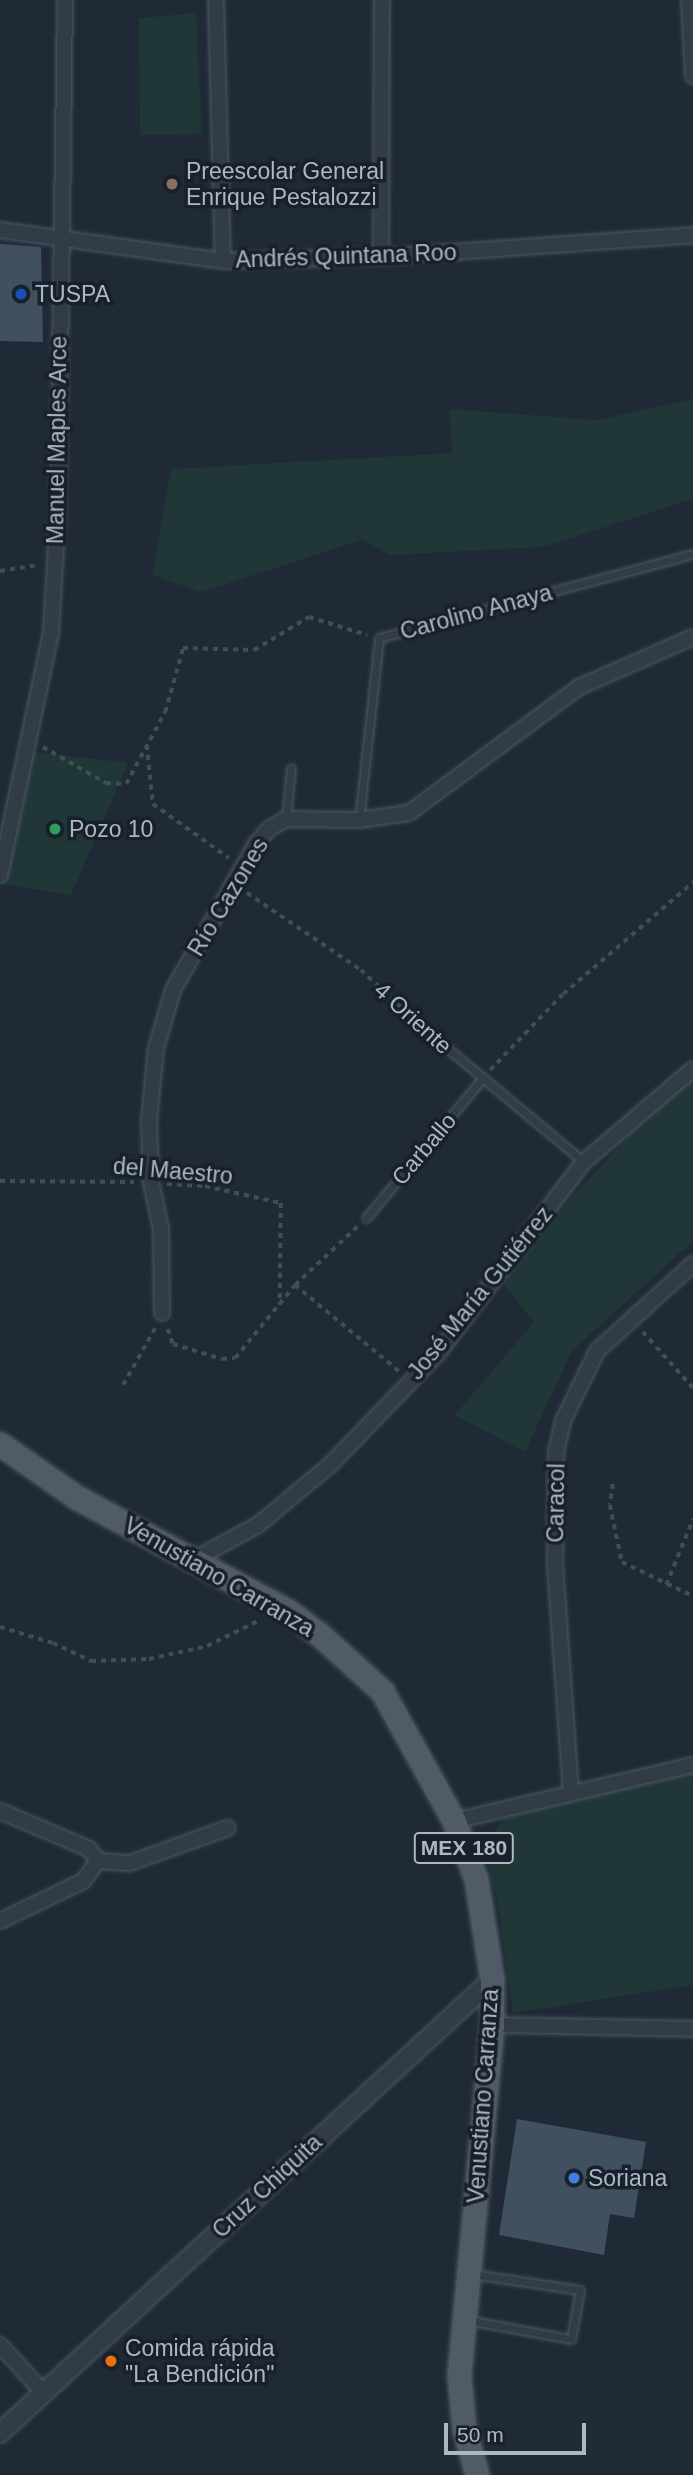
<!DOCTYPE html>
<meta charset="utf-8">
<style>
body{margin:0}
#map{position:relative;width:693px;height:2475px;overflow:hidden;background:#1f2a36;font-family:Arial,sans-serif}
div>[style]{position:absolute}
.green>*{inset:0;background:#203637}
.building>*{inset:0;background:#41505e}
.path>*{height:3.5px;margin-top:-1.75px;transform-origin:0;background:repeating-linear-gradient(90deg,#3b5252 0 5px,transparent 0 10px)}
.roads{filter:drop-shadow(0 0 2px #4d5762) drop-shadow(0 0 2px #4d5762)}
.service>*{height:7px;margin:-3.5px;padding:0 3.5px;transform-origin:3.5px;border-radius:3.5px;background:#323c47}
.minor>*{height:14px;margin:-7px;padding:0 7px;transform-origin:7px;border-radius:7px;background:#323c47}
.tertiary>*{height:18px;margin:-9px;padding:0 9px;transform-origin:9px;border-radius:9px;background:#323c47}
.primary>*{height:23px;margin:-11.5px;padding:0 11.5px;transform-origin:11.5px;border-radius:11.5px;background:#505b67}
.dots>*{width:19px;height:19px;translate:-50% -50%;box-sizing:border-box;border:4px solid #18212b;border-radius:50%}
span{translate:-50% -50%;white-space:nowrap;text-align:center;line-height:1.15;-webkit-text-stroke:7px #18212b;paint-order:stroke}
.shield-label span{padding:2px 5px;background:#18212b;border:2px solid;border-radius:5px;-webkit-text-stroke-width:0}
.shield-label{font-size:21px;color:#acb7c4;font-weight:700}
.poi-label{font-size:23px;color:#acb7c4}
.left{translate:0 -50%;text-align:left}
.street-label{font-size:23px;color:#acb7c4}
.scale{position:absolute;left:444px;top:2423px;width:142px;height:32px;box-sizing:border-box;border:4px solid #acb7c4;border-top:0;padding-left:9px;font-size:21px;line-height:24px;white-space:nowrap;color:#acb7c4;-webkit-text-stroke:5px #18212b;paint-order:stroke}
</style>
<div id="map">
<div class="green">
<div style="clip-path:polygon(196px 13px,202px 134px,140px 135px,139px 18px)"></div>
<div style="clip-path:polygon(693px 399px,693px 499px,543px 547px,390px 555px,362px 540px,201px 592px,152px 575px,171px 469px,452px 453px,449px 409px,597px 420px)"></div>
<div style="clip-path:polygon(28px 751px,128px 763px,71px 895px,0 884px)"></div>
<div style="clip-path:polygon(693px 1075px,693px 1241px,572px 1351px,525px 1452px,455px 1415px,534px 1322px,498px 1277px,674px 1087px)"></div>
<div style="clip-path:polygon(693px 1770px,693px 1985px,513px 2013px,497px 1897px,483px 1848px,509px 1812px)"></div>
</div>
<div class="building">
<div style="clip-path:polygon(0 244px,41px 247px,43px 342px,0 341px)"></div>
<div style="clip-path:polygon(517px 2119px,646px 2142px,634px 2218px,610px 2214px,604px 2255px,499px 2235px)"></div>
</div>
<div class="path">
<div style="left:0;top:571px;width:39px;rotate:-9deg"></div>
<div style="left:147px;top:745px;width:59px;rotate:84.2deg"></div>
<div style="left:153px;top:804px;width:93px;rotate:35.4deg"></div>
<div style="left:43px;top:747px;width:73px;rotate:29.7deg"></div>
<div style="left:106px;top:783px;width:20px;rotate:3deg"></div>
<div style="left:126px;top:784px;width:82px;rotate:-61.6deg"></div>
<div style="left:165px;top:712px;width:66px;rotate:-74.3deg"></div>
<div style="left:183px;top:648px;width:71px;rotate:1.6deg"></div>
<div style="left:254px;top:650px;width:64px;rotate:-31deg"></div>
<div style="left:309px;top:617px;width:61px;rotate:17.2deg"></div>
<div style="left:247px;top:893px;width:138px;rotate:34deg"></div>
<div style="left:361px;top:970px;width:75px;rotate:42.8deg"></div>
<div style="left:490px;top:1070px;width:105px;rotate:-46.2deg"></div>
<div style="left:563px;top:994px;width:172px;rotate:-40.7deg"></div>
<div style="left:0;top:1181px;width:134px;rotate:0.4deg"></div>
<div style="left:167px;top:1184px;width:38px;rotate:3deg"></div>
<div style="left:205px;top:1186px;width:78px;rotate:12.6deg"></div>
<div style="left:281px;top:1203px;width:102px;rotate:90.6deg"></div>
<div style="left:295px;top:1285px;width:135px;rotate:39.6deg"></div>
<div style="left:168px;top:1329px;width:16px;rotate:72deg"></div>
<div style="left:173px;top:1344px;width:51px;rotate:17deg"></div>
<div style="left:222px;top:1359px;width:13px;rotate:-4deg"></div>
<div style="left:235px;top:1358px;width:94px;rotate:-50.6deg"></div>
<div style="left:295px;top:1285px;width:88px;rotate:-43.2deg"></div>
<div style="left:643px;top:1332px;width:75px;rotate:48.2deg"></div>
<div style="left:123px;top:1385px;width:65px;rotate:-60.7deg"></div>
<div style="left:613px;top:1484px;width:21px;rotate:98deg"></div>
<div style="left:610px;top:1505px;width:58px;rotate:78.1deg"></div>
<div style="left:622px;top:1562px;width:79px;rotate:25.6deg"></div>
<div style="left:666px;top:1585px;width:71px;rotate:-67.8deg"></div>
<div style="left:0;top:1627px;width:55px;rotate:16.8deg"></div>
<div style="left:53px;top:1643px;width:42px;rotate:25.3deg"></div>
<div style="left:91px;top:1661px;width:58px;rotate:-2deg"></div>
<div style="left:149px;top:1659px;width:59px;rotate:-12.6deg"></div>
<div style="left:207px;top:1646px;width:59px;rotate:-26.1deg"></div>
</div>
<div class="roads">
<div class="service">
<div style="left:286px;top:818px;width:50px;rotate:-84.3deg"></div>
<div style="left:359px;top:820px;width:183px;rotate:-83.7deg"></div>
<div style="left:379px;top:638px;width:325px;rotate:-15deg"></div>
<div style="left:423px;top:1028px;width:209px;rotate:39.8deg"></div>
<div style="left:366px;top:1218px;width:181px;rotate:-50.2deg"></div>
<div style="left:467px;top:2320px;width:106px;rotate:10.4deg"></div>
<div style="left:571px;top:2339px;width:50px;rotate:-79.6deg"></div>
<div style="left:580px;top:2290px;width:109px;rotate:-171.6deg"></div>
</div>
<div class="minor">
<div style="left:216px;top:0;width:261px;rotate:88.5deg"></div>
<div style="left:689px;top:0;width:76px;rotate:87deg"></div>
<div style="left:0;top:230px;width:225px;rotate:7.9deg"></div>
<div style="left:223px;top:261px;width:158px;rotate:-1.5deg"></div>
<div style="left:381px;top:257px;width:313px;rotate:-4deg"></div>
<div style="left:381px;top:257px;width:257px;rotate:-89.8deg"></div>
<div style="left:0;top:875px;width:247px;rotate:-78.1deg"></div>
<div style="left:51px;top:633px;width:120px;rotate:-86.7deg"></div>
<div style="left:58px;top:513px;width:513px;rotate:-89.22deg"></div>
<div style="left:162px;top:1313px;width:84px;rotate:-90.7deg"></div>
<div style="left:161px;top:1229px;width:48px;rotate:-102deg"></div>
<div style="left:151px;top:1182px;width:61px;rotate:-91.9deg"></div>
<div style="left:149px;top:1121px;width:73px;rotate:-84.5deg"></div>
<div style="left:156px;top:1048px;width:60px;rotate:-73.7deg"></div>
<div style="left:173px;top:990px;width:168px;rotate:-60.4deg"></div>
<div style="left:256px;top:844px;width:21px;rotate:-49deg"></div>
<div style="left:270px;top:828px;width:18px;rotate:-29deg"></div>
<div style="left:286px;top:819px;width:73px;rotate:0.8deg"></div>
<div style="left:359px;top:820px;width:50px;rotate:-8deg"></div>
<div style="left:409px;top:813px;width:212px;rotate:-36.5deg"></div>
<div style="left:579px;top:687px;width:124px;rotate:-23.7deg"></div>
<div style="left:195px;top:1559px;width:72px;rotate:-28.4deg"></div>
<div style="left:258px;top:1525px;width:95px;rotate:-39.9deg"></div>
<div style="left:331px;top:1464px;width:156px;rotate:-46deg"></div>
<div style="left:439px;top:1352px;width:239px;rotate:-52.7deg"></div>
<div style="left:584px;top:1162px;width:143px;rotate:-40.5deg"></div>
<div style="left:571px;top:1793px;width:229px;rotate:-94deg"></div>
<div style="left:555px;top:1565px;width:113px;rotate:-89.5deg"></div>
<div style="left:556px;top:1452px;width:32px;rotate:-77deg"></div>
<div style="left:563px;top:1421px;width:78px;rotate:-64.1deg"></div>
<div style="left:597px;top:1351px;width:130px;rotate:-42.2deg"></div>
<div style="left:0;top:1811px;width:97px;rotate:23.1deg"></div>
<div style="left:89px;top:1849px;width:15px;rotate:53deg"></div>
<div style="left:454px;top:1821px;width:245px;rotate:-13.2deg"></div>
<div style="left:98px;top:1861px;width:32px;rotate:4deg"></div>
<div style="left:130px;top:1863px;width:104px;rotate:-19.7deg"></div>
<div style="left:0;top:1921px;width:92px;rotate:-25.7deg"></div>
<div style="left:83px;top:1881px;width:25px;rotate:-53deg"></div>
<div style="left:492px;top:2025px;width:201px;rotate:1.1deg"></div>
<div style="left:0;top:2345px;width:64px;rotate:47.5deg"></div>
</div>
<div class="tertiary">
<div style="left:0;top:2433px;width:669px;rotate:-42.64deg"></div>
</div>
<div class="primary">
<div style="left:0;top:1444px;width:93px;rotate:34.9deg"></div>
<div style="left:76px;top:1497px;width:241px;rotate:28.3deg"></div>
<div style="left:288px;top:1611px;width:40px;rotate:37deg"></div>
<div style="left:320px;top:1635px;width:84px;rotate:42.1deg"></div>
<div style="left:382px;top:1691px;width:149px;rotate:61deg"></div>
<div style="left:454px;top:1821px;width:62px;rotate:69.2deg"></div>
<div style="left:476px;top:1879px;width:102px;rotate:81deg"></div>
<div style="left:492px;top:1980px;width:45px;rotate:90deg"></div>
<div style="left:492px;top:2025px;width:352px;rotate:95.4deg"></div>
<div style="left:459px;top:2375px;width:54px;rotate:84.7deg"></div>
<div style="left:464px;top:2429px;width:48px;rotate:74.2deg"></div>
</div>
</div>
<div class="dots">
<div style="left:172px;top:184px;background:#8d6e63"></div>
<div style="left:21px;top:294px;background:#1a4fb4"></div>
<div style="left:55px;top:829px;background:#2e9e5b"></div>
<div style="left:574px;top:2178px;background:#3f7fe0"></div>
<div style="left:111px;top:2361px;background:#e8710a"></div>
</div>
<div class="shield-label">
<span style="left:464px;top:1848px">MEX 180</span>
</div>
<div class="poi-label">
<span class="left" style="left:186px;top:184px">Preescolar General<br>Enrique Pestalozzi</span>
<span class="left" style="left:35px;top:294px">TUSPA</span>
<span class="left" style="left:69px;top:829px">Pozo 10</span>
<span class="left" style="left:588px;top:2178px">Soriana</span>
<span class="left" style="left:125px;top:2361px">Comida rápida<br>"La Bendición"</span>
</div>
<div class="street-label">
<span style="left:346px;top:256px;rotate:-2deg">Andrés Quintana Roo</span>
<span style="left:57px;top:440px;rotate:-89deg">Manuel Maples Arce</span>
<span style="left:476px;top:612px;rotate:-15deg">Carolino Anaya</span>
<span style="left:228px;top:897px;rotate:-59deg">Río Cazones</span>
<span style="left:413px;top:1018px;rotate:42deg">4 Oriente</span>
<span style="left:424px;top:1149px;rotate:-50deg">Carballo</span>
<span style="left:173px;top:1171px;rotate:5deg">del Maestro</span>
<span style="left:480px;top:1293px;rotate:-51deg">José María Gutiérrez</span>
<span style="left:556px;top:1503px;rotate:-89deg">Caracol</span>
<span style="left:219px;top:1577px;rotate:30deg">Venustiano Carranza</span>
<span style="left:483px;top:2096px;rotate:-86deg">Venustiano Carranza</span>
<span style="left:267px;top:2186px;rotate:-43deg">Cruz Chiquita</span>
</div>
<div class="scale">50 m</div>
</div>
